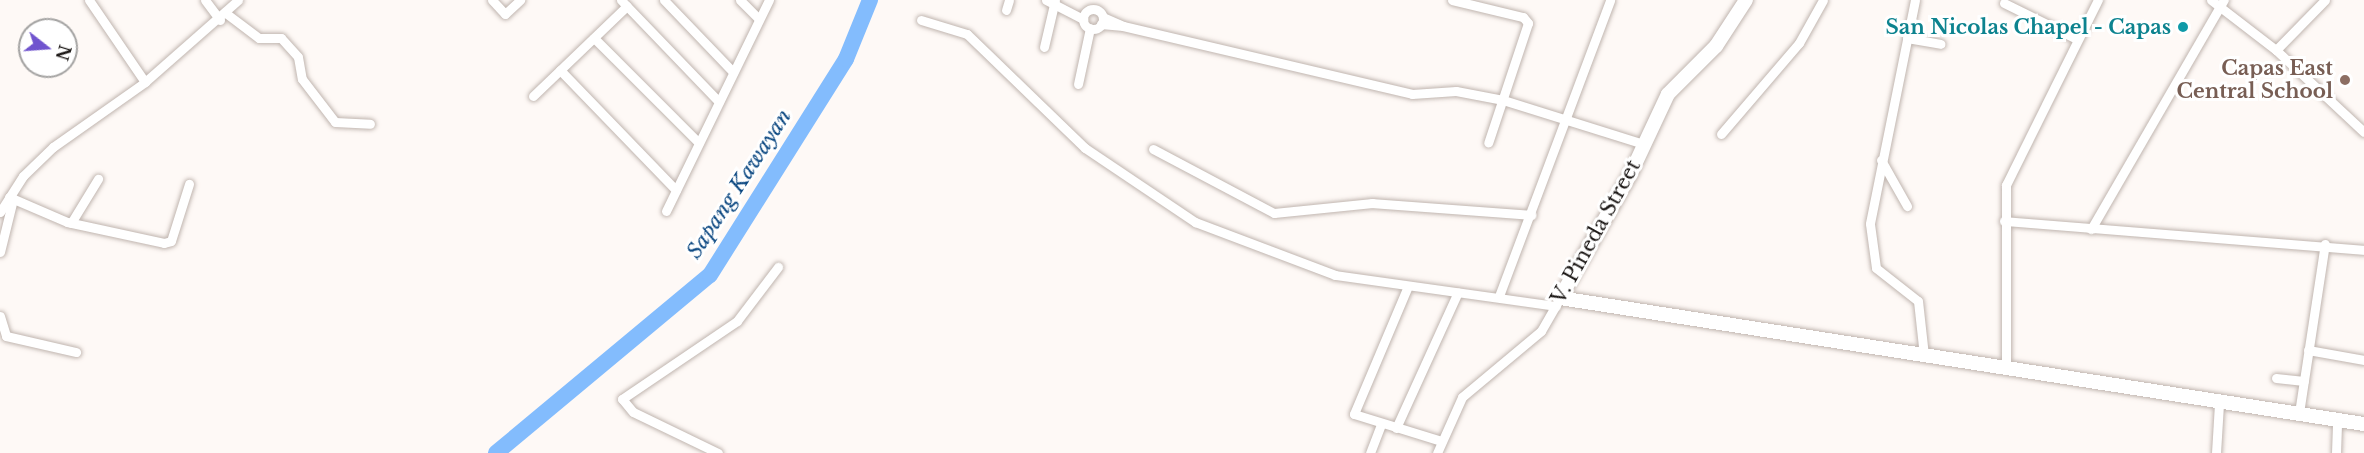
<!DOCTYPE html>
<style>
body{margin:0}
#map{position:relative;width:2364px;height:453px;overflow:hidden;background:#fef9f6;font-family:"Libre Baskerville",serif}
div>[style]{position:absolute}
.river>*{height:16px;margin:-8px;padding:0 8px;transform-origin:8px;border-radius:8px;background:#83bcfd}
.roads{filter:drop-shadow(0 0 2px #c0b5af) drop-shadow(0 0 2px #c0b5af)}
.street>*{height:9px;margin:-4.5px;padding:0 4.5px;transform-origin:4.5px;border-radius:4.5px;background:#fff}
.street>.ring{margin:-4.5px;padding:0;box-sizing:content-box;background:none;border:9px solid #fff;border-radius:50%}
.secondary>*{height:14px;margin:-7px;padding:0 7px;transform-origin:7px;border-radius:7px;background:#fff}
.dots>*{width:16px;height:16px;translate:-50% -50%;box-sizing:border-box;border:3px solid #fff;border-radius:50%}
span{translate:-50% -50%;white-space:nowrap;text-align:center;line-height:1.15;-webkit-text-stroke:6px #fff;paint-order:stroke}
.culture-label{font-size:20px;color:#0d838f;font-weight:700}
.right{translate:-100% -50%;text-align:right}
.education-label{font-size:20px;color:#785e54;font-weight:700}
.street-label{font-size:20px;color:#1c1816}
.water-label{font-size:21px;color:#094680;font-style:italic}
.north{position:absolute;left:18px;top:18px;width:60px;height:60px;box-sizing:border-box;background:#fff;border:2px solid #a4a3a2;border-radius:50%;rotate:107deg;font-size:16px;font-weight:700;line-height:24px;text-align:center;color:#1c1816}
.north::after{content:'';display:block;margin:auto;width:21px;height:27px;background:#7054ce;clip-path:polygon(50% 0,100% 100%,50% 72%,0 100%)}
</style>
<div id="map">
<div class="river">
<div style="left:496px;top:453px;width:278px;rotate:-39.8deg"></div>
<div style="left:710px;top:275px;width:255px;rotate:-57.8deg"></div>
<div style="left:846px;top:59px;width:64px;rotate:-67.9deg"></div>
</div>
<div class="roads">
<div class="street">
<div style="left:89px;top:0;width:99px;rotate:55.7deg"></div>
<div style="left:205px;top:0;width:25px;rotate:53deg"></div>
<div style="left:492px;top:0;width:19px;rotate:47deg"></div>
<div style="left:505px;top:14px;width:21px;rotate:-43deg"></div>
<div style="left:621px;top:0;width:141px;rotate:46.1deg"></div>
<div style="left:664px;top:0;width:100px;rotate:46.2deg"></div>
<div style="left:740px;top:0;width:27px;rotate:45deg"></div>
<div style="left:1046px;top:0;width:42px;rotate:27.2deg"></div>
<div style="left:1452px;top:0;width:73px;rotate:13.5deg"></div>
<div style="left:1523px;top:17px;width:8px;rotate:50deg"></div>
<div style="left:1528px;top:23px;width:126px;rotate:108.4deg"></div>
<div style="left:1915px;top:0;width:228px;rotate:101.4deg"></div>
<div style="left:1870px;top:224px;width:44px;rotate:82.2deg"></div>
<div style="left:1876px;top:268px;width:53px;rotate:38.2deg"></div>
<div style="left:1918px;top:301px;width:54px;rotate:83.7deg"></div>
<div style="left:2211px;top:0;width:82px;rotate:37.6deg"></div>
<div style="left:2276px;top:50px;width:120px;rotate:43deg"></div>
<div style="left:2004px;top:3px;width:81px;rotate:26.3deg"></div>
<div class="ring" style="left:1083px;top:9px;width:11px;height:11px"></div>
<div style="left:1006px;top:10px;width:10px;rotate:-73deg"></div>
<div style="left:227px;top:14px;width:40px;rotate:37deg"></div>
<div style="left:259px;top:38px;width:22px"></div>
<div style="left:281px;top:38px;width:25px;rotate:48deg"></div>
<div style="left:298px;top:57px;width:22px;rotate:80deg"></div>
<div style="left:302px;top:79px;width:54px;rotate:52.5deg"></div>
<div style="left:335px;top:122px;width:35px;rotate:3deg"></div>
<div style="left:1103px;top:17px;width:22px;rotate:24deg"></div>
<div style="left:1123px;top:26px;width:297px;rotate:13.2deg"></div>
<div style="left:1412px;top:94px;width:44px;rotate:-3.9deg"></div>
<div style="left:1456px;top:91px;width:48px;rotate:10.8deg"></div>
<div style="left:1503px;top:100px;width:147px;rotate:17.4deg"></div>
<div style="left:921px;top:20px;width:48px;rotate:16.9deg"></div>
<div style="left:967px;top:34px;width:164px;rotate:44deg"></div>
<div style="left:1085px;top:148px;width:133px;rotate:33.9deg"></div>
<div style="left:1195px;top:222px;width:150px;rotate:20.7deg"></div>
<div style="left:1335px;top:275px;width:223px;rotate:8deg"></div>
<div style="left:1101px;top:24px;width:22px;rotate:5deg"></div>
<div style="left:594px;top:38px;width:148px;rotate:45deg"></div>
<div style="left:1907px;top:38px;width:34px;rotate:10deg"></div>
<div style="left:1044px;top:47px;width:48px;rotate:-76.8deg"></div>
<div style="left:2276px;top:50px;width:70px;rotate:-45.6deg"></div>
<div style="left:560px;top:70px;width:167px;rotate:46deg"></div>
<div style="left:1078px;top:84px;width:57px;rotate:-77.9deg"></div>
<div style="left:533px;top:96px;width:130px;rotate:-43.8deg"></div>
<div style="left:1721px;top:134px;width:120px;rotate:-49.4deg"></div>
<div style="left:1799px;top:43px;width:49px;rotate:-60.8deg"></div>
<div style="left:1153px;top:149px;width:137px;rotate:27.9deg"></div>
<div style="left:1274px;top:213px;width:99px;rotate:-5.8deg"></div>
<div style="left:1372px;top:203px;width:160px;rotate:4.3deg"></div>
<div style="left:1881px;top:160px;width:53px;rotate:60.5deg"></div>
<div style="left:9px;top:197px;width:63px;rotate:23.3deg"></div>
<div style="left:67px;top:222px;width:99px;rotate:12.2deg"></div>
<div style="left:164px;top:243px;width:7px;rotate:-16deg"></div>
<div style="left:171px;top:241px;width:60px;rotate:-72.5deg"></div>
<div style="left:666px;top:211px;width:235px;rotate:-64deg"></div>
<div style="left:0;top:212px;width:43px;rotate:-57.4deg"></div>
<div style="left:23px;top:176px;width:42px;rotate:-44deg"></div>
<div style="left:53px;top:147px;width:113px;rotate:-35.2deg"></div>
<div style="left:145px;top:82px;width:124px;rotate:-41.4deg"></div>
<div style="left:2004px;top:221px;width:361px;rotate:4.6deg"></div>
<div style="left:71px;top:223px;width:52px;rotate:-58.5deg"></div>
<div style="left:2091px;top:229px;width:265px;rotate:-59.9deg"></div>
<div style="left:0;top:252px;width:55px;rotate:-76.2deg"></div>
<div style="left:1408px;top:286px;width:139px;rotate:112.9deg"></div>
<div style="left:1354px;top:414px;width:91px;rotate:17.2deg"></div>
<div style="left:1499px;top:296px;width:316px;rotate:-69.4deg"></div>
<div style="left:0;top:316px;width:21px;rotate:73deg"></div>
<div style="left:6px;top:336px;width:72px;rotate:12.9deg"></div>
<div style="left:2308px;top:350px;width:57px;rotate:10.1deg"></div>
<div style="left:2006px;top:368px;width:183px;rotate:-90deg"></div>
<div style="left:2006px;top:185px;width:207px;rotate:-63.6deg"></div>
<div style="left:2276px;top:378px;width:28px;rotate:6deg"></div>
<div style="left:2299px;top:413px;width:171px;rotate:-81.3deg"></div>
<div style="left:1396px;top:428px;width:149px;rotate:-65.5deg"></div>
<div style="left:718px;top:453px;width:94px;rotate:-154.2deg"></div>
<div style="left:633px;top:412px;width:17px;rotate:-130deg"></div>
<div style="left:622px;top:399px;width:139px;rotate:-34.1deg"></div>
<div style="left:737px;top:321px;width:68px;rotate:-52.8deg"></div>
<div style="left:1370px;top:453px;width:31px;rotate:-69deg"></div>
<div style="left:1437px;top:453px;width:61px;rotate:-65.9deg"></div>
<div style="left:1462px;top:397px;width:103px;rotate:-39.9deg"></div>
<div style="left:1541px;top:331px;width:34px;rotate:-60deg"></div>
<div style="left:2216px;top:453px;width:49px;rotate:-86.5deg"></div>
<div style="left:2336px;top:453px;width:33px;rotate:-88deg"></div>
</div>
<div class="secondary">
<div style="left:1746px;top:0;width:55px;rotate:123.1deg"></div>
<div style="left:1716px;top:46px;width:68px;rotate:135deg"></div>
<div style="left:1668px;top:94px;width:87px;rotate:115.1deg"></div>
<div style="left:1631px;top:173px;width:144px;rotate:119.6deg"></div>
<div style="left:1560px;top:298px;width:814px;rotate:8.91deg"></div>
</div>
</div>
<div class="dots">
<div style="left:2183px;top:27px;background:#0f9aa8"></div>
<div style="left:2345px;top:80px;background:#8d6e63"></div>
</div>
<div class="culture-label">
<span class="right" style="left:2171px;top:27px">San Nicolas Chapel - Capas</span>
</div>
<div class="education-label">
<span class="right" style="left:2333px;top:80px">Capas East<br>Central School</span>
</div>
<div class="street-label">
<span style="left:1596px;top:232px;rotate:-61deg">V. Pineda Street</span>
</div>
<div class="water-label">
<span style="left:739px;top:184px;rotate:-57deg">Sapang Kawayan</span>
</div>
<div class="north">N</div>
</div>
